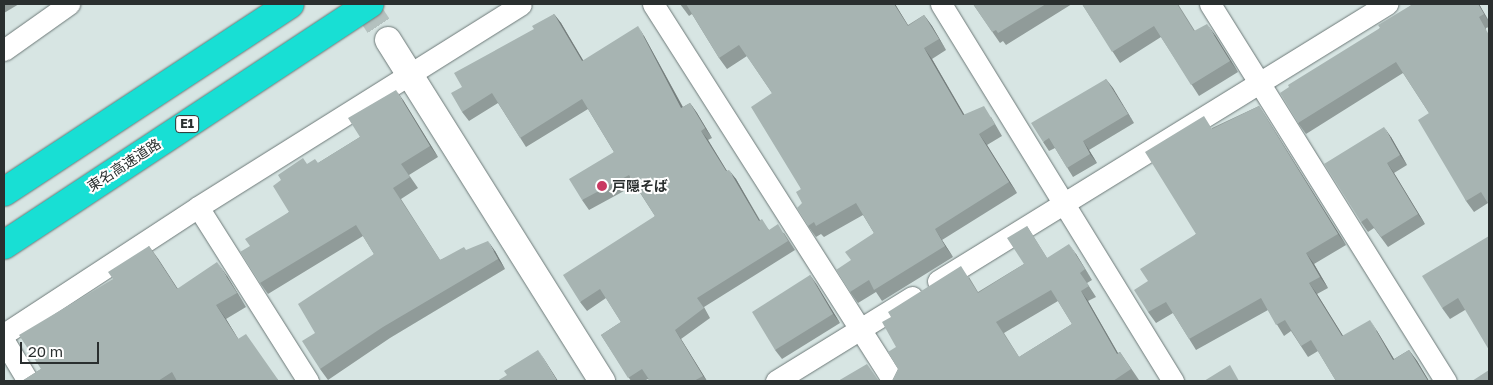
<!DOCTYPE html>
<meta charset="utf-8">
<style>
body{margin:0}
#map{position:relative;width:1493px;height:385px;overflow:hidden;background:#d7e5e3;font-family:"Golos Text","Noto Sans JP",sans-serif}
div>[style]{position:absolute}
.tertiary-tunnel>*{height:26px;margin-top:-13px;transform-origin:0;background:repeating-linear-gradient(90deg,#b4c1bf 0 26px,transparent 0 39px)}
.roads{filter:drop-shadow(0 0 1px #6d7978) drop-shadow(0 0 1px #6d7978)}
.minor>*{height:21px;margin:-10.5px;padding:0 10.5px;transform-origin:10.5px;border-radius:10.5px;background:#fff}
.tertiary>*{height:26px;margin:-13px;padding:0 13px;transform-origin:13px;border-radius:13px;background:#fff}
.motorway>*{height:28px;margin:-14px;padding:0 14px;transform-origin:14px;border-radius:14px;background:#18dfd4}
.wall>*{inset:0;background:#909b99}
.shaded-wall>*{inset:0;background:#757e7d}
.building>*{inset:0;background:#a7b4b2}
.dots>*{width:14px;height:14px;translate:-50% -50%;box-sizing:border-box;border:2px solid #fff;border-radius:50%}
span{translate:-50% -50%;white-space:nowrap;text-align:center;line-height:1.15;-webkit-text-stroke:4px #fff;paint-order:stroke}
.shield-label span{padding:1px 4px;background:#fff;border:1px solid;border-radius:4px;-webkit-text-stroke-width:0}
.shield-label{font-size:12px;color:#2a2f2f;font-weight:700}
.street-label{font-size:14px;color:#2a2f2f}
.poi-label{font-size:14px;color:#2a2f2f;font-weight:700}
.left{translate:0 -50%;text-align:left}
.frame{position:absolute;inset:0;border:5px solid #2a2f2f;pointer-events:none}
.scale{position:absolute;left:20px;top:342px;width:79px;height:22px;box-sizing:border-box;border:2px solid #2a2f2f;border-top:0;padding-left:6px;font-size:15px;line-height:18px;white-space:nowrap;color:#2a2f2f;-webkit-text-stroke:4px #fff;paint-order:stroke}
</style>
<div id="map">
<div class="tertiary-tunnel">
<div style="left:364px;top:4px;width:43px;rotate:56.3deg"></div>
</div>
<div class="roads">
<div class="minor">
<div style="left:653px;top:4px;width:447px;rotate:57.5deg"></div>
<div style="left:941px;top:4px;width:443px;rotate:58.4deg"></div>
<div style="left:1210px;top:4px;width:445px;rotate:58deg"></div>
<div style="left:4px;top:50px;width:80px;rotate:-35.3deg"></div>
<div style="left:198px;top:207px;width:206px;rotate:57.7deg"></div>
<div style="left:938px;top:281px;width:528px;rotate:-31.67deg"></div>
<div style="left:4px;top:334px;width:232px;rotate:-33.2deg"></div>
<div style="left:198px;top:207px;width:381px;rotate:-32.1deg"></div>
<div style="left:4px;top:341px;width:47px;rotate:59deg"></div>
<div style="left:776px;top:381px;width:160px;rotate:-31.7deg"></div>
</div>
<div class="tertiary">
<div style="left:388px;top:40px;width:403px;rotate:57.9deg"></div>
</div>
<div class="motorway">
<div style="left:4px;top:192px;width:342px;rotate:-33.3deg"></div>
<div style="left:4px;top:245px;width:438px;rotate:-33.4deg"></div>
</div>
</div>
<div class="wall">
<div style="clip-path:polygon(4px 4px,19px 4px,4px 13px)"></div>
<div style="clip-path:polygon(680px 4px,895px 4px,908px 25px,924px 15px,932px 26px,946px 50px,932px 59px,964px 115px,991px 117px,1002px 136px,987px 145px,1017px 193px,942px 240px,953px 257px,882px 301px,876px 292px,858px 303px,850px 292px,851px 260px,874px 233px,863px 215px,824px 237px,821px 234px,816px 237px,808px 226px,802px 203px,801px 189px,772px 93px,747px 56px,727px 69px,719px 58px,692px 14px,689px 16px)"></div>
<div style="clip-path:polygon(973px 4px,1072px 4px,1006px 45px,1003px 41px,1000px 43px)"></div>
<div style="clip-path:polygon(1082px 4px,1178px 4px,1195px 31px,1215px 35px,1238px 72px,1199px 96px,1161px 37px,1120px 63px)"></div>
<div style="clip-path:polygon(1413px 4px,1479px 4px,1489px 21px,1489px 27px,1486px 28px,1488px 203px,1474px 212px,1466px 201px,1429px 113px,1403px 73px,1306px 134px,1298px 123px,1380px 28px)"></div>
<div style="clip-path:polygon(554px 14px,561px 23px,583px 61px,644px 36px,683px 107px,690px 103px,697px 113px,712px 138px,708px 140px,727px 171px,736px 179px,760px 220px,769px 230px,784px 233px,795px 250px,704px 307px,710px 318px,681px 339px,707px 381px,650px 381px,648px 379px,644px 381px,631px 381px,601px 335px,621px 322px,606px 298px,587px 311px,580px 302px,655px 216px,635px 185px,589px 210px,582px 200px,614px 152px,588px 109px,526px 147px,498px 103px,469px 121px,462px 112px,462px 87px)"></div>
<div style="clip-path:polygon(1106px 79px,1134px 123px,1089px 150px,1097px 163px,1073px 177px,1055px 148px,1049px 151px,1043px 142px)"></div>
<div style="clip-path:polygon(403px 100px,438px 157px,409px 175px,418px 188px,401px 199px,440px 260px,466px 250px,495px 251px,505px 269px,390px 338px,328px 380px,320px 369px,315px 333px,374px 254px,363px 236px,268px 294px,260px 283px,250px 246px,289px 212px,307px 164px,318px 163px,360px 137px)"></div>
<div style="clip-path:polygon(1259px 106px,1266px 117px,1346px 245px,1314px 264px,1328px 288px,1317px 294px,1343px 336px,1377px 331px,1394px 359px,1409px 350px,1417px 361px,1429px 381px,1336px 381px,1318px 351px,1308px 357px,1291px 331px,1284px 336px,1268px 310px,1196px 350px,1173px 313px,1156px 323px,1148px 312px,1148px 281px,1196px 234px,1212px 128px)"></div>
<div style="clip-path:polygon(1391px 137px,1407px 165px,1394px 173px,1425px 224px,1388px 247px,1374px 228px,1368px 232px,1361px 222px)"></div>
<div style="clip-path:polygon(evenodd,1027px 226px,1047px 258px,1076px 254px,1092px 280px,1087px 283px,1096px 297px,1088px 301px,1118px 353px,1120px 352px,1139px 380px,1137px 381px,838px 381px,892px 381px,898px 369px,896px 347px,969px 277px,978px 292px,1024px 264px,1027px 226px,1058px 301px,1072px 324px,1019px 357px,1004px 333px,1058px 301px)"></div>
<div style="clip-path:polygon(1489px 236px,1465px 310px,1450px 319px,1442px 308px)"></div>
<div style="clip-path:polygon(149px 246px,177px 289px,227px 276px,246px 307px,226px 319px,238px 339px,279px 381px,22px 381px,41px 369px)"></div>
<div style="clip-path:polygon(810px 275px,840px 323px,782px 359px,775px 350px)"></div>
</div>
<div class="shaded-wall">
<div style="clip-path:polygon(894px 4px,895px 4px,915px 37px)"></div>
<div style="clip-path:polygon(1478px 4px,1479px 4px,1489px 22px,1484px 14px)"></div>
<div style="clip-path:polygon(554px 14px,561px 23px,589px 70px,582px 61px)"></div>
<div style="clip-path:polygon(924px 15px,932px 26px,946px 50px,939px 39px)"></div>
<div style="clip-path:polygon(1207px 24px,1215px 35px,1238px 72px,1230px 61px)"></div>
<div style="clip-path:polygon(638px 26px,644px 36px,688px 117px,681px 108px)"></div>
<div style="clip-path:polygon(924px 48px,932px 59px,971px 126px,963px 115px)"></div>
<div style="clip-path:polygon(1106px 79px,1113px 88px,1134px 123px,1128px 114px)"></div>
<div style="clip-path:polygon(396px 90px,403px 100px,438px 157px,430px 146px)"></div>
<div style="clip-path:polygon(690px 103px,697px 113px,712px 138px,705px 128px)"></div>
<div style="clip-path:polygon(1259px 106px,1266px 117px,1346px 245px,1338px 234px)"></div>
<div style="clip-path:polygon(1384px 127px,1391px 137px,1407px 165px,1400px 155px)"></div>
<div style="clip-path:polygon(701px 131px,708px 140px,733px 181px,726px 171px)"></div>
<div style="clip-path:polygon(979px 134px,987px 145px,1017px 193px,1009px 182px)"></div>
<div style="clip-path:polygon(1083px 141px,1089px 150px,1097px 163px,1090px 154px)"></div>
<div style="clip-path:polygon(1387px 163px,1394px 173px,1425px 224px,1418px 214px)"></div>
<div style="clip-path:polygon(729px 170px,736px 179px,765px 230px,759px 221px)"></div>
<div style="clip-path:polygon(935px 229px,942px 240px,953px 257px,945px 246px)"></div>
<div style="clip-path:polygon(488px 241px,495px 251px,505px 269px,498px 259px)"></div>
<div style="clip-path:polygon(1069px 244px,1076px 254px,1092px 280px,1085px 269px)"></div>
<div style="clip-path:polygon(149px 246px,159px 260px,187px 303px,177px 289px)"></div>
<div style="clip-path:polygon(1306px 253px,1314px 264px,1328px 288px,1320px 277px)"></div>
<div style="clip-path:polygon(217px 262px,227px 276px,246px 307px,237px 293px)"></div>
<div style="clip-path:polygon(810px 275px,817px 285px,840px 323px,833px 314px)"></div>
<div style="clip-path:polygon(1309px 283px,1317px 294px,1350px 347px,1342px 336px)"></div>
<div style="clip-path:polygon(1081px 291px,1088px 301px,1124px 364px,1117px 354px)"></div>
<div style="clip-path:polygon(216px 305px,226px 319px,247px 353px,238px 339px)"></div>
<div style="clip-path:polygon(1370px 320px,1377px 331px,1401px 371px,1393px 360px)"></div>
<div style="clip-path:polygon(675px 330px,681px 339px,707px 381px,703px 376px)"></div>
<div style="clip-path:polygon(538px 350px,544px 359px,558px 381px,557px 381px)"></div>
<div style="clip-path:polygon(1409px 350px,1417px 361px,1429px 381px,1428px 381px)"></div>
</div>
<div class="building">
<div style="clip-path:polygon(686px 4px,894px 4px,908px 26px,924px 15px,939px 39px,924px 48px,963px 115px,984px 106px,995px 124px,979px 134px,1009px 182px,935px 229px,945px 246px,874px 290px,869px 280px,850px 292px,836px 270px,851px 260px,845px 252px,874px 233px,856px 203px,816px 226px,814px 222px,808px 226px,797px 208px,802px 203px,796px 192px,801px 189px,751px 107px,772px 93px,739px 45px,719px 58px)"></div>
<div style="clip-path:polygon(973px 4px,1046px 4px,998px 33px,996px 30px,992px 32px)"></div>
<div style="clip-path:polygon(1082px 4px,1177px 4px,1194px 31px,1207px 24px,1230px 61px,1191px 85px,1154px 26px,1112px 52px)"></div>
<div style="clip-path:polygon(1413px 4px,1478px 4px,1484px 14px,1479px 17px,1489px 35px,1489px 205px,1481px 192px,1466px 201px,1418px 120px,1429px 113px,1396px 62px,1298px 123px,1280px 93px,1289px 87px,1288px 85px,1380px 28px,1378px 25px)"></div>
<div style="clip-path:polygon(554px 14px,582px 61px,638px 26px,681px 108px,690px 103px,705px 128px,701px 131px,726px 171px,729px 170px,759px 221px,762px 219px,769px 230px,778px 224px,788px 241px,697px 298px,704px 308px,675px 330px,703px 376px,694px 381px,650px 381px,642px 369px,628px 378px,601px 335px,621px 322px,600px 289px,580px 302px,563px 275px,655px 216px,629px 175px,582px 200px,569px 179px,614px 152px,582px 99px,520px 138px,492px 93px,462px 112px,451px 93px,462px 87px,454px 73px,534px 29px,532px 26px)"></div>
<div style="clip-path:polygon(1106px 79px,1128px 114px,1083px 141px,1090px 154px,1067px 168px,1049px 138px,1043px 142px,1031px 123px)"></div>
<div style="clip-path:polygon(396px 90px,430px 146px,401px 164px,410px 177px,393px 188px,440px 260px,464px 247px,466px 250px,488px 241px,498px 259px,383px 327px,320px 369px,302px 341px,315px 333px,298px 304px,374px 254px,356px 225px,260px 283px,240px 252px,250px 246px,245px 239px,289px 212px,273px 186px,281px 180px,278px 175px,303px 158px,307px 164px,315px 159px,318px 163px,360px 137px,348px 118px)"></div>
<div style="clip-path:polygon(1259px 106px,1338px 234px,1306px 253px,1320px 277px,1309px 283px,1342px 336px,1370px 320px,1393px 360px,1409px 350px,1428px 381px,1336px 381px,1311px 340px,1301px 346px,1285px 320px,1276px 325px,1261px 298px,1189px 339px,1166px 302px,1148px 312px,1134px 290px,1148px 281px,1140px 269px,1196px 234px,1145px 152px,1204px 116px,1212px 129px)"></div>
<div style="clip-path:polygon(1384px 127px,1400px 155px,1387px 163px,1418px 214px,1381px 237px,1367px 218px,1361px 222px,1324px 164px)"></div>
<div style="clip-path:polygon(evenodd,1027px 226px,1047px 258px,1069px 244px,1085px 269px,1080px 273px,1089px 286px,1081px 291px,1117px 354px,1120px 352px,1131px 369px,1113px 381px,838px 381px,867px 364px,879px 381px,892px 381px,898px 369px,888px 352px,896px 347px,882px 322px,891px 317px,888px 312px,961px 266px,978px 293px,1024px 264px,1007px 238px,1027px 226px,1051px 290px,1072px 324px,1019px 357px,996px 322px,1051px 290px)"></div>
<div style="clip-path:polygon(1489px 236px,1489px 350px,1458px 298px,1442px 308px,1422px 276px)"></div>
<div style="clip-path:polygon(149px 246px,177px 289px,217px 262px,237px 293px,216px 305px,238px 339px,246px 334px,279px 381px,177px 381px,172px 372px,158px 381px,22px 381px,41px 369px,19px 335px,113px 279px,108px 272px)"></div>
<div style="clip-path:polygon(810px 275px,833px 314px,775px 350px,752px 312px)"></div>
<div style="clip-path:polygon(538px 350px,557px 381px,497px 381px,507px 375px,504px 371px)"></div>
<div style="clip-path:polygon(1230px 365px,1239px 381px,1204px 381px)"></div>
<div style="clip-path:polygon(1489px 370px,1489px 381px,1472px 381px)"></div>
</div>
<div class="dots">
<div style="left:602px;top:186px;background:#c93a62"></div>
</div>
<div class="shield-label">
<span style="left:187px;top:124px">E1</span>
</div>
<div class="street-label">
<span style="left:124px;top:165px;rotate:-33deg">東名高速道路</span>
</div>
<div class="poi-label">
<span class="left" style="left:612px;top:186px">戸隠そば</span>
</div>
<div class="frame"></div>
<div class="scale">20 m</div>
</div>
